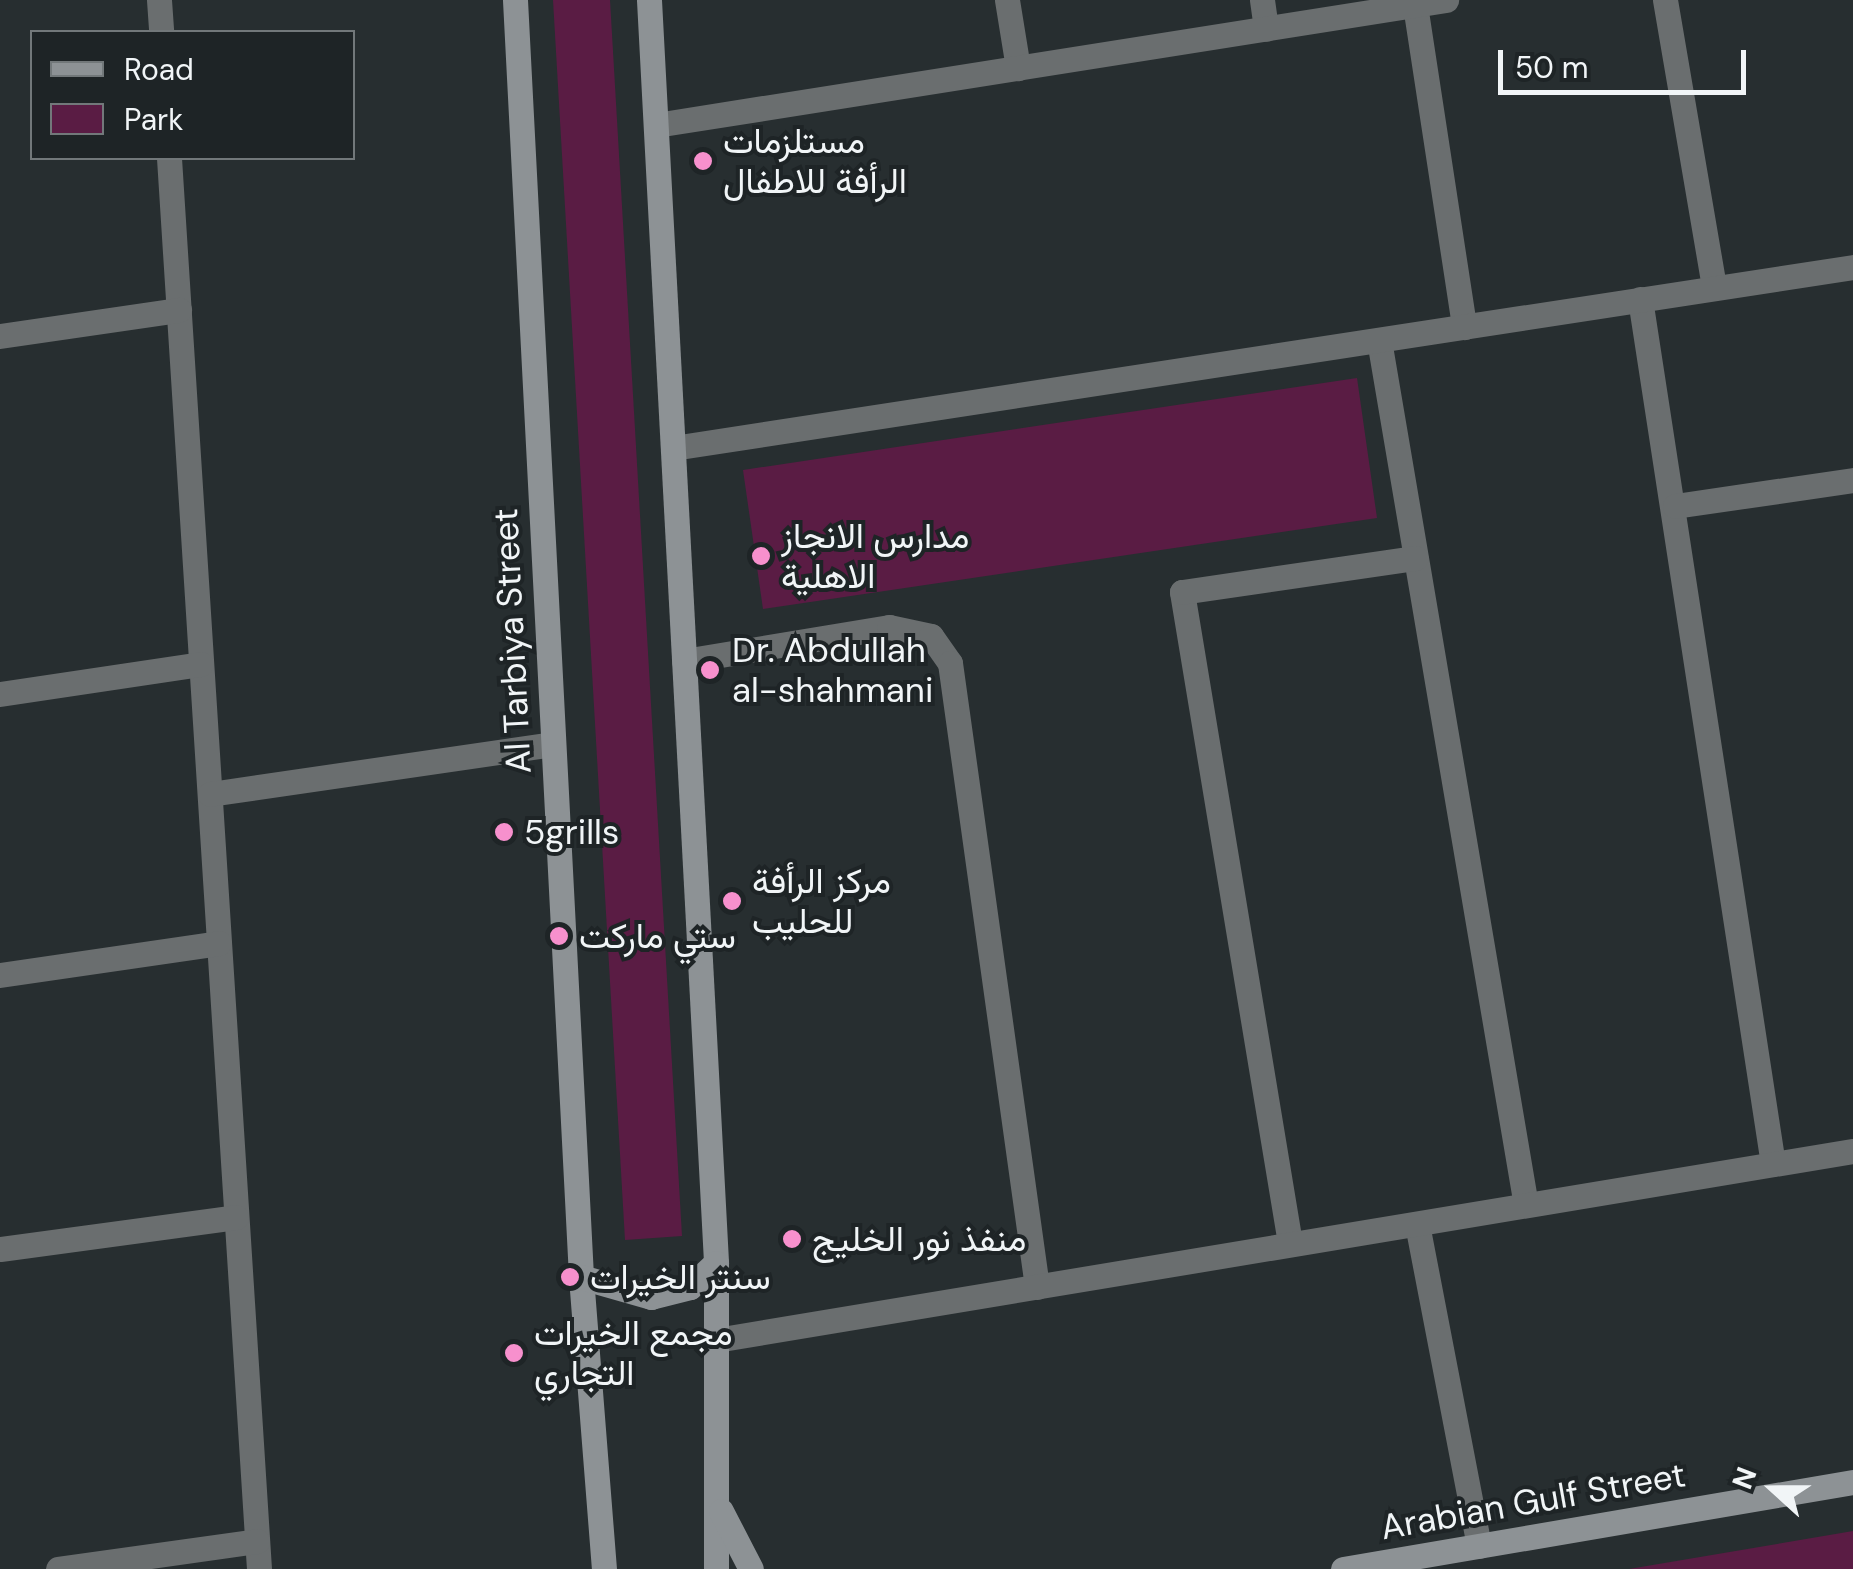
<!DOCTYPE html>
<meta charset="utf-8">
<style>
body{margin:0}
#map{position:relative;width:1853px;height:1569px;overflow:hidden;background:#272e30;font-family:"DM Sans",Vazirmatn,sans-serif}
div>[style]{position:absolute}
.green>*{inset:0;background:#5a1c44}
.minor>*{height:25px;margin:-12.5px;padding:0 12.5px;transform-origin:12.5px;border-radius:12.5px;background:#6a6e6f}
.secondary>*{height:25px;margin:-12.5px;padding:0 12.5px;transform-origin:12.5px;border-radius:12.5px;background:#8d9295}
.dots>*{width:28px;height:28px;translate:-50% -50%;box-sizing:border-box;border:5px solid #1e2426;border-radius:50%}
span{translate:-50% -50%;white-space:nowrap;text-align:center;line-height:1.15;-webkit-text-stroke:8px #1e2426;paint-order:stroke}
.poi-label{font-size:35px;color:#f1f5f7}
.left{translate:0 -50%;text-align:left}
.street-label{font-size:35px;color:#f1f5f7}
.legend{position:absolute;left:30px;top:30px;width:325px;height:130px;box-sizing:border-box;background:#1e2426;border:2px solid #72787a;margin:0;padding:12px 18px;list-style:none;font-size:30px;color:#f1f5f7}
.legend li{display:flex;align-items:center;gap:20px;height:50px}
.legend b{width:50px;border:2px solid #72787a}
.north{position:absolute;left:1723px;top:1439px;width:100px;height:100px;-webkit-text-stroke:8px #1e2426;paint-order:stroke;rotate:291deg;font-size:28px;font-weight:700;line-height:40px;text-align:center;color:#f1f5f7}
.north::after{content:'';display:block;margin:auto;width:35px;height:45px;background:#f1f5f7;clip-path:polygon(50% 0,100% 100%,50% 72%,0 100%)}
.scale{position:absolute;left:1498px;top:50px;width:248px;height:45px;box-sizing:border-box;border:5px solid #f1f5f7;border-top:0;padding-left:12px;font-size:30px;line-height:35px;white-space:nowrap;color:#f1f5f7;-webkit-text-stroke:8px #1e2426;paint-order:stroke}
</style>
<div id="map">
<div class="green">
<div style="clip-path:polygon(553px 0,610px 0,682px 1236px,625px 1240px)"></div>
<div style="clip-path:polygon(1357px 378px,1377px 518px,763px 609px,743px 470px)"></div>
<div style="clip-path:polygon(1853px 1531px,1853px 1569px,1629px 1569px)"></div>
</div>
<div class="minor">
<div style="left:159px;top:0;width:32px;rotate:86deg"></div>
<div style="left:1007px;top:0;width:69px;rotate:80.8deg"></div>
<div style="left:1262px;top:0;width:29px;rotate:82deg"></div>
<div style="left:1665px;top:0;width:292px;rotate:80.3deg"></div>
<div style="left:1415px;top:5px;width:326px;rotate:81.3deg"></div>
<div style="left:656px;top:125px;width:800px;rotate:-8.99deg"></div>
<div style="left:169px;top:158px;width:1414px;rotate:86.35deg"></div>
<div style="left:1640px;top:299px;width:875px;rotate:81.26deg"></div>
<div style="left:0;top:336px;width:181px;rotate:-8.3deg"></div>
<div style="left:1379px;top:340px;width:877px;rotate:80.36deg"></div>
<div style="left:673px;top:448px;width:1194px;rotate:-8.72deg"></div>
<div style="left:1675px;top:506px;width:180px;rotate:-8.3deg"></div>
<div style="left:684px;top:661px;width:208px;rotate:-9.4deg"></div>
<div style="left:889px;top:627px;width:43px;rotate:12.1deg"></div>
<div style="left:931px;top:636px;width:33px;rotate:55deg"></div>
<div style="left:950px;top:663px;width:630px;rotate:82.06deg"></div>
<div style="left:0;top:694px;width:203px;rotate:-8.5deg"></div>
<div style="left:210px;top:794px;width:346px;rotate:-8.3deg"></div>
<div style="left:0;top:975px;width:221px;rotate:-8.3deg"></div>
<div style="left:1417px;top:1224px;width:328px;rotate:79.1deg"></div>
<div style="left:1290px;top:1243px;width:660px;rotate:-99.42deg"></div>
<div style="left:1182px;top:592px;width:236px;rotate:-8.3deg"></div>
<div style="left:0;top:1249px;width:238px;rotate:-7.7deg"></div>
<div style="left:716px;top:1340px;width:1153px;rotate:-9.44deg"></div>
<div style="left:58px;top:1569px;width:201px;rotate:-8deg"></div>
</div>
<div class="secondary">
<div style="left:515px;top:0;width:1279px;rotate:87.04deg"></div>
<div style="left:581px;top:1277px;width:293px;rotate:85.5deg"></div>
<div style="left:649px;top:0;width:1265px;rotate:86.96deg"></div>
<div style="left:716px;top:1263px;width:306px;rotate:90deg"></div>
<div style="left:581px;top:1277px;width:73px;rotate:15.9deg"></div>
<div style="left:651px;top:1297px;width:40px;rotate:-14.4deg"></div>
<div style="left:690px;top:1287px;width:35px;rotate:-43deg"></div>
<div style="left:721px;top:1511px;width:65px;rotate:62.7deg"></div>
<div style="left:1343px;top:1569px;width:517px;rotate:-9.68deg"></div>
</div>
<div class="dots">
<div style="left:703px;top:161px;background:#f790cd"></div>
<div style="left:761px;top:556px;background:#f790cd"></div>
<div style="left:710px;top:670px;background:#f790cd"></div>
<div style="left:504px;top:832px;background:#f790cd"></div>
<div style="left:732px;top:901px;background:#f790cd"></div>
<div style="left:559px;top:936px;background:#f790cd"></div>
<div style="left:792px;top:1239px;background:#f790cd"></div>
<div style="left:570px;top:1277px;background:#f790cd"></div>
<div style="left:514px;top:1353px;background:#f790cd"></div>
</div>
<div class="poi-label">
<span class="left" style="left:723px;top:161px">مستلزمات<br>الرأفة للاطفال</span>
<span class="left" style="left:781px;top:556px">مدارس الانجاز<br>الاهلية</span>
<span class="left" style="left:732px;top:670px">Dr. Abdullah<br>al-shahmani</span>
<span class="left" style="left:524px;top:832px">5grills</span>
<span class="left" style="left:752px;top:901px">مركز الرأفة<br>للحليب</span>
<span class="left" style="left:579px;top:936px">ستي ماركت</span>
<span class="left" style="left:812px;top:1239px">منفذ نور الخليج</span>
<span class="left" style="left:590px;top:1277px">سنتر الخيرات</span>
<span class="left" style="left:534px;top:1353px">مجمع الخيرات<br>التجاري</span>
</div>
<div class="street-label">
<span style="left:512px;top:641px;rotate:-93deg">Al Tarbiya Street</span>
<span style="left:1533px;top:1501px;rotate:-10deg">Arabian Gulf Street</span>
</div>
<ul class="legend">
<li><b style="height:12px;background:#8d9295"></b>Road</li>
<li><b style="height:28px;background:#5a1c44"></b>Park</li>
</ul>
<div class="north">N</div>
<div class="scale">50 m</div>
</div>
